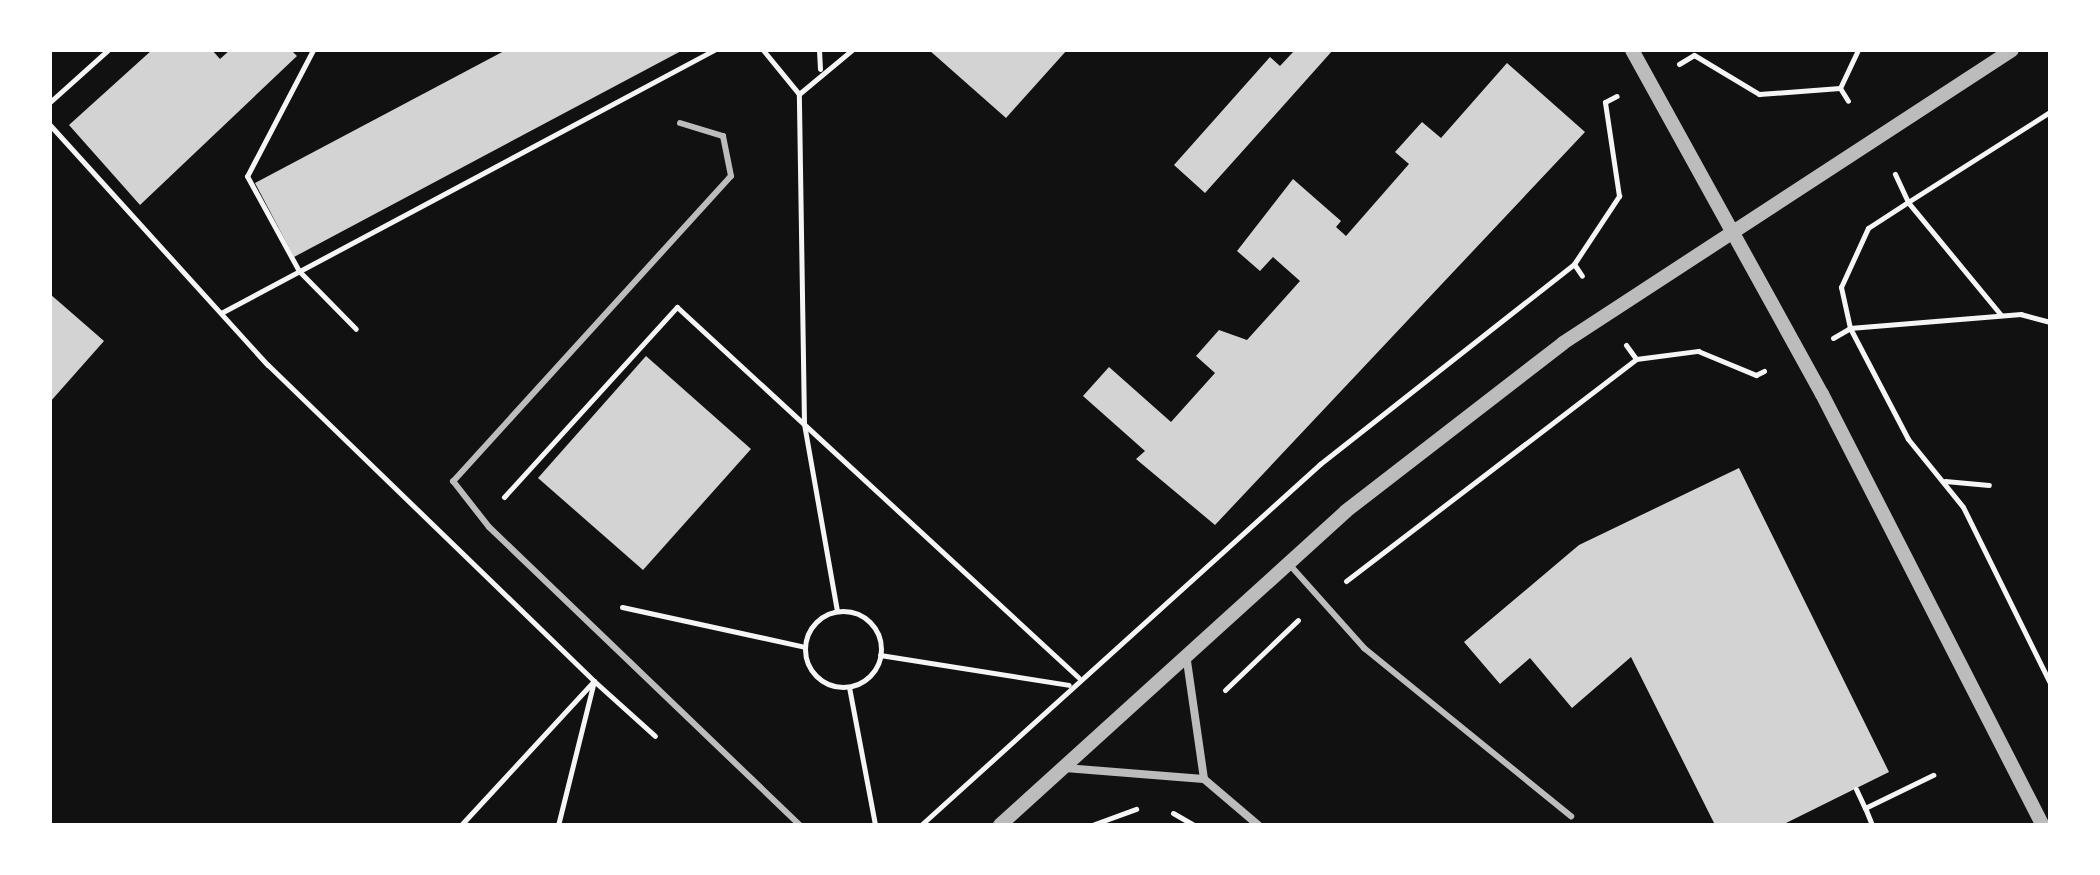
<!DOCTYPE html>
<style>
body{margin:0}
#map{position:relative;width:2100px;height:875px;overflow:hidden;background:#111;font-family:"PT Serif",serif}
div>[style]{position:absolute}
.building>*{inset:0;background:#d3d3d3}
.path>*{height:5px;margin:-2.5px;padding:0 2.5px;transform-origin:2.5px;border-radius:2.5px;background:#f5f5f5}
.path>.ring{margin:-2.5px;padding:0;box-sizing:content-box;background:none;border:5px solid #f5f5f5;border-radius:50%}
.service>*{height:6px;margin:-3px;padding:0 3px;transform-origin:3px;border-radius:3px;background:#bcbcbc}
.minor>*{height:8px;margin:-4px;padding:0 4px;transform-origin:4px;border-radius:4px;background:#bcbcbc}
.tertiary>*{height:14px;margin:-7px;padding:0 7px;transform-origin:7px;border-radius:7px;background:#bcbcbc}
span{translate:-50% -50%;white-space:nowrap;text-align:center;line-height:1.15;-webkit-text-stroke:6px #fff;paint-order:stroke}
.frame{position:absolute;inset:0;border:52px solid #fff;pointer-events:none}
</style>
<div id="map">
<div class="building">
<div style="clip-path:polygon(152px 50px,212px 50px,220px 59px,230px 50px,291px 50px,297px 56px,140px 205px,69px 125px)"></div>
<div style="clip-path:polygon(506px 50px,683px 50px,294px 257px,255px 183px)"></div>
<div style="clip-path:polygon(929px 50px,1067px 50px,1006px 118px)"></div>
<div style="clip-path:polygon(1295px 50px,1333px 50px,1205px 193px,1174px 165px,1270px 57px,1280px 66px)"></div>
<div style="clip-path:polygon(1507px 63px,1585px 132px,1215px 525px,1136px 459px,1145px 451px,1083px 396px,1109px 367px,1171px 422px,1215px 373px,1196px 356px,1219px 330px,1247px 340px,1300px 281px,1273px 257px,1260px 271px,1237px 251px,1293px 179px,1341px 221px,1336px 227px,1346px 236px,1409px 164px,1395px 152px,1422px 122px,1441px 138px)"></div>
<div style="clip-path:polygon(50px 294px,104px 341px,50px 402px)"></div>
<div style="clip-path:polygon(646px 356px,751px 449px,643px 570px,538px 478px)"></div>
<div style="clip-path:polygon(1739px 468px,1889px 772px,1782px 825px,1715px 825px,1631px 657px,1572px 708px,1530px 658px,1500px 684px,1464px 642px,1579px 545px)"></div>
</div>
<div class="path">
<div style="left:313px;top:50px;width:142px;rotate:117.6deg"></div>
<div style="left:247px;top:176px;width:108px;rotate:61.3deg"></div>
<div style="left:299px;top:271px;width:81px;rotate:45.5deg"></div>
<div style="left:763px;top:50px;width:57px;rotate:50.7deg"></div>
<div style="left:819px;top:50px;width:19px;rotate:87deg"></div>
<div style="left:1679px;top:64px;width:17px;rotate:-31deg"></div>
<div style="left:1694px;top:55px;width:76px;rotate:31deg"></div>
<div style="left:1759px;top:94px;width:81px;rotate:-4.2deg"></div>
<div style="left:1840px;top:88px;width:42px;rotate:-64.7deg"></div>
<div style="left:1840px;top:88px;width:15px;rotate:58deg"></div>
<div style="left:50px;top:102px;width:78px;rotate:-41.9deg"></div>
<div style="left:50px;top:125px;width:324px;rotate:47.8deg"></div>
<div style="left:268px;top:365px;width:454px;rotate:44.1deg"></div>
<div style="left:594px;top:681px;width:148px;rotate:104deg"></div>
<div style="left:1574px;top:264px;width:14px;rotate:56deg"></div>
<div style="left:221px;top:313px;width:559px;rotate:-28.08deg"></div>
<div style="left:2001px;top:315px;width:146px;rotate:-129.5deg"></div>
<div style="left:1908px;top:202px;width:168px;rotate:-32.4deg"></div>
<div style="left:2050px;top:322px;width:30px;rotate:-165deg"></div>
<div style="left:2021px;top:314px;width:172px;rotate:175.3deg"></div>
<div style="left:1850px;top:328px;width:125px;rotate:62.4deg"></div>
<div style="left:1908px;top:439px;width:87px;rotate:51deg"></div>
<div style="left:1963px;top:507px;width:196px;rotate:63.7deg"></div>
<div style="left:1833px;top:338px;width:20px;rotate:-30deg"></div>
<div style="left:1850px;top:328px;width:42px;rotate:-102.4deg"></div>
<div style="left:1841px;top:287px;width:65px;rotate:-65.4deg"></div>
<div style="left:1868px;top:228px;width:48px;rotate:-33deg"></div>
<div style="left:1908px;top:202px;width:31px;rotate:-115deg"></div>
<div style="left:1626px;top:345px;width:17px;rotate:54deg"></div>
<div style="left:1636px;top:359px;width:63px;rotate:-7.4deg"></div>
<div style="left:1698px;top:351px;width:63px;rotate:22.5deg"></div>
<div style="left:1756px;top:375px;width:9px;rotate:-27deg"></div>
<div style="left:1945px;top:481px;width:44px;rotate:5.2deg"></div>
<div style="left:504px;top:497px;width:257px;rotate:-47.7deg"></div>
<div style="left:677px;top:307px;width:546px;rotate:42.7deg"></div>
<div style="left:1346px;top:581px;width:365px;rotate:-37.4deg"></div>
<div style="left:622px;top:607px;width:187px;rotate:12.3deg"></div>
<div style="left:837px;top:611px;width:191px;rotate:-100deg"></div>
<div style="left:804px;top:423px;width:329px;rotate:-90.9deg"></div>
<div style="left:799px;top:94px;width:69px;rotate:-39.7deg"></div>
<div class="ring" style="left:805px;top:611px;width:71px;height:71px"></div>
<div style="left:880px;top:655px;width:191px;rotate:9deg"></div>
<div style="left:849px;top:687px;width:140px;rotate:79.3deg"></div>
<div style="left:1225px;top:690px;width:101px;rotate:-43.8deg"></div>
<div style="left:1856px;top:789px;width:21px;rotate:65deg"></div>
<div style="left:1173px;top:813px;width:24px;rotate:30deg"></div>
<div style="left:461px;top:825px;width:196px;rotate:-47.3deg"></div>
<div style="left:594px;top:681px;width:82px;rotate:42deg"></div>
<div style="left:921px;top:825px;width:538px;rotate:-42.14deg"></div>
<div style="left:1320px;top:464px;width:323px;rotate:-38.2deg"></div>
<div style="left:1574px;top:264px;width:82px;rotate:-56.5deg"></div>
<div style="left:1619px;top:196px;width:95px;rotate:-98.5deg"></div>
<div style="left:1605px;top:102px;width:13px;rotate:-27deg"></div>
<div style="left:1092px;top:825px;width:47px;rotate:-20deg"></div>
<div style="left:1872px;top:825px;width:18px;rotate:-112deg"></div>
<div style="left:1865px;top:808px;width:76px;rotate:-25.9deg"></div>
</div>
<div class="service">
<div style="left:680px;top:123px;width:45px;rotate:16.8deg"></div>
<div style="left:723px;top:136px;width:41px;rotate:78.7deg"></div>
<div style="left:731px;top:176px;width:413px;rotate:132.3deg"></div>
<div style="left:453px;top:481px;width:58px;rotate:52deg"></div>
<div style="left:489px;top:527px;width:431px;rotate:43.8deg"></div>
<div style="left:1289px;top:564px;width:113px;rotate:48.2deg"></div>
<div style="left:1364px;top:648px;width:267px;rotate:39.1deg"></div>
</div>
<div class="minor">
<div style="left:1186px;top:654px;width:126px;rotate:81.8deg"></div>
<div style="left:1065px;top:768px;width:139px;rotate:4.5deg"></div>
<div style="left:1204px;top:779px;width:71px;rotate:40.4deg"></div>
</div>
<div class="tertiary">
<div style="left:1632px;top:50px;width:393px;rotate:61.1deg"></div>
<div style="left:1822px;top:394px;width:484px;rotate:62.9deg"></div>
<div style="left:1000px;top:825px;width:467px;rotate:-42.2deg"></div>
<div style="left:1346px;top:511px;width:274px;rotate:-37.7deg"></div>
<div style="left:1563px;top:343px;width:536px;rotate:-33.13deg"></div>
</div>
<div class="frame"></div>
</div>
